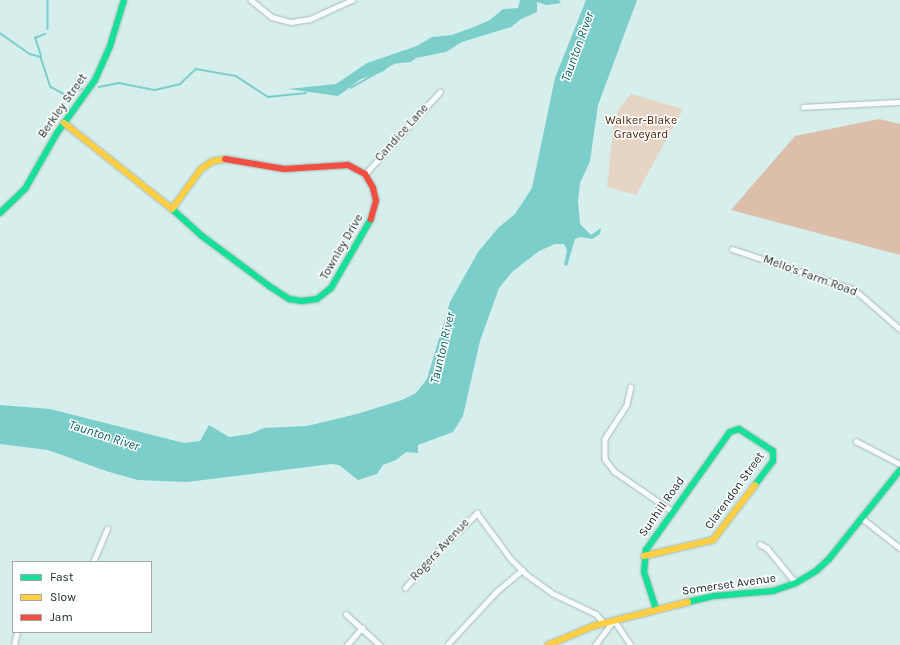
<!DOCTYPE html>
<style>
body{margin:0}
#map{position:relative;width:900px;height:645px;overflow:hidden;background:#d6eeec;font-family:Karla,sans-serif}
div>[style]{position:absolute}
.green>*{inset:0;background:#e6d4c4}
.forest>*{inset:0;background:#dcbfaa}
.water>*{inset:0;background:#7bceca}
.stream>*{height:1.5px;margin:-0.75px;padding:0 0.75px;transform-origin:0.75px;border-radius:0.75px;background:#7bceca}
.roads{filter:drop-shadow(0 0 1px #a8bbb9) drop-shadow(0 0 1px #a8bbb9)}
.street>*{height:4.5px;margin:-2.25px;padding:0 2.25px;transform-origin:2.25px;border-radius:2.25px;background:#f9fcfc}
.fast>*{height:6px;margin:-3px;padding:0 3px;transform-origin:3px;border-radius:3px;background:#16e098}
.slow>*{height:6px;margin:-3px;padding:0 3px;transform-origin:3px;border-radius:3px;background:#ffcf43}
.jam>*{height:6px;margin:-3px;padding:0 3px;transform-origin:3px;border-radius:3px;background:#f24e42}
span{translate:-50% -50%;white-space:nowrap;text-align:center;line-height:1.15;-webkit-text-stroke:3px #fff;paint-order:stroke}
.street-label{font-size:12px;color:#162726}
.park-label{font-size:12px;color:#4e2104}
.water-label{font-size:13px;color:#026461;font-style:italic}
.legend{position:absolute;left:12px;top:561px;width:140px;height:72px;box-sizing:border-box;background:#fff;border:1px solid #a2a9a8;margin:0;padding:5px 7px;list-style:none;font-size:12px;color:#162726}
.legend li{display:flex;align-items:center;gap:8px;height:20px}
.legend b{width:20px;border:1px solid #a2a9a8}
</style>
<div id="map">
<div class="green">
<div style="clip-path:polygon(631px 94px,683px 109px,636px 195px,607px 187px,614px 121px,619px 109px)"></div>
</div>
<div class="forest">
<div style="clip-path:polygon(879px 119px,900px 124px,900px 255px,731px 210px,795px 136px)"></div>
</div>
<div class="water">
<div style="clip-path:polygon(520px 0,559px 0,561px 3px,546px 5px,537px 2px,537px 12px,521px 19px,511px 27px,462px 42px,446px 52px,416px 58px,411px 62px,391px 64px,384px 71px,361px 79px,338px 96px,288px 89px,336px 84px,367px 63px,417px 46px,432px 37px,452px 35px,474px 27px,490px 20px,503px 9px,518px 8px)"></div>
<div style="clip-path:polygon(586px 0,637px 0,598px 105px,590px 161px,580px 183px,578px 201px,580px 224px,591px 235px,601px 228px,600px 234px,592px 239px,580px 237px,575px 239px,567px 266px,564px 265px,567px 250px,564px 244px,555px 244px,539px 251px,512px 272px,499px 288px,480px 341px,463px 416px,453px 432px,418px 445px,418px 453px,406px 452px,396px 460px,383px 465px,377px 474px,358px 480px,339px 465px,331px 464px,187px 482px,138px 480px,106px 471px,48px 450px,0 444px,0 405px,50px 409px,184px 443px,200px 441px,209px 425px,229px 437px,250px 434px,264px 428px,307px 426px,357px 414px,402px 400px,416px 393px,427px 379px,450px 302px,478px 252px,499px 227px,515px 214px,532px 188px,555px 78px)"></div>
</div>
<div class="stream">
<div style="left:48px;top:0;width:29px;rotate:90deg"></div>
<div style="left:0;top:33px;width:37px;rotate:35deg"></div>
<div style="left:30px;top:54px;width:11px;rotate:15deg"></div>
<div style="left:41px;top:57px;width:32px;rotate:72deg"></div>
<div style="left:51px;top:87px;width:17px;rotate:28deg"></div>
<div style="left:66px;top:95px;width:17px;rotate:-21deg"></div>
<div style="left:41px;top:56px;width:19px;rotate:-108deg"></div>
<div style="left:35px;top:38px;width:11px;rotate:-22deg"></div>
<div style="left:387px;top:67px;width:8px;rotate:-30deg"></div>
<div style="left:99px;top:87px;width:20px;rotate:-11deg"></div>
<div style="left:119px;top:83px;width:37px;rotate:11deg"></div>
<div style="left:155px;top:90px;width:26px;rotate:-13deg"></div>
<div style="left:180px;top:84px;width:22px;rotate:-43deg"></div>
<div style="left:196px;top:69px;width:41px;rotate:9.9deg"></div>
<div style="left:236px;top:76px;width:38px;rotate:33deg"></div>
<div style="left:268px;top:97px;width:38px;rotate:-6deg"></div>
<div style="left:351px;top:88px;width:32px;rotate:-30deg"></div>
</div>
<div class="roads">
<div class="street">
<div style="left:251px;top:0;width:27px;rotate:39deg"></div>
<div style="left:272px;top:17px;width:20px;rotate:15deg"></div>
<div style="left:291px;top:22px;width:19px;rotate:-9deg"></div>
<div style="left:310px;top:19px;width:46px;rotate:-24.3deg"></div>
<div style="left:803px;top:107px;width:97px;rotate:-3deg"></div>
<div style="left:365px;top:174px;width:111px;rotate:-47.6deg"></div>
<div style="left:732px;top:249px;width:130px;rotate:18.4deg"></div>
<div style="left:855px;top:290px;width:60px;rotate:40.9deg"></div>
<div style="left:631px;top:387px;width:18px;rotate:103deg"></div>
<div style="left:627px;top:405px;width:40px;rotate:122.9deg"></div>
<div style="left:605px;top:439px;width:20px;rotate:90deg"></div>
<div style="left:605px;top:459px;width:15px;rotate:53deg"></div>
<div style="left:614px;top:471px;width:70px;rotate:34.6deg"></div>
<div style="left:856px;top:441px;width:50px;rotate:27.6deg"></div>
<div style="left:862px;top:518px;width:48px;rotate:38.3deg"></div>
<div style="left:760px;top:544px;width:8px;rotate:30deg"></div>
<div style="left:767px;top:548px;width:45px;rotate:50.4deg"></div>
<div style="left:93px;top:562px;width:36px;rotate:-67deg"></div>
<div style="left:405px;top:588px;width:38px;rotate:-49deg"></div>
<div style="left:430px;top:559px;width:66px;rotate:-44.4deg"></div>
<div style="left:477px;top:513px;width:57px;rotate:53.5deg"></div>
<div style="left:511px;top:559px;width:21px;rotate:45deg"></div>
<div style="left:526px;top:574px;width:32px;rotate:36deg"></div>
<div style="left:552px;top:593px;width:49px;rotate:25.5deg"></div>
<div style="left:596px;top:614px;width:12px;rotate:48deg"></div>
<div style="left:346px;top:614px;width:46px;rotate:42.4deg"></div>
<div style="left:14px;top:645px;width:13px;rotate:-77deg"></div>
<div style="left:347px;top:645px;width:23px;rotate:-49deg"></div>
<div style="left:447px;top:645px;width:72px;rotate:-47.2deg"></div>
<div style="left:496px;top:592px;width:34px;rotate:-40deg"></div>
<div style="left:595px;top:645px;width:31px;rotate:-53deg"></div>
<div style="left:614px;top:620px;width:30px;rotate:56deg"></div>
</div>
<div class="fast">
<div style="left:172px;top:209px;width:40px;rotate:42deg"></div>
<div style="left:202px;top:236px;width:84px;rotate:36.7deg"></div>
<div style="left:269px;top:286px;width:24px;rotate:33deg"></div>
<div style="left:289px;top:299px;width:13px;rotate:9deg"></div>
<div style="left:302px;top:301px;width:15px;rotate:-8deg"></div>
<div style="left:317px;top:299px;width:18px;rotate:-38deg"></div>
<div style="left:331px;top:288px;width:80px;rotate:-59.9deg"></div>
<div style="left:0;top:213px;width:35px;rotate:-44deg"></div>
<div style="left:25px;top:189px;width:64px;rotate:-60.3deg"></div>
<div style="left:57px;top:133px;width:65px;rotate:-54.4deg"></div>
<div style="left:95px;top:80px;width:37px;rotate:-66deg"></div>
<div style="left:110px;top:46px;width:48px;rotate:-73.1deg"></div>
<div style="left:688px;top:602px;width:27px;rotate:-13deg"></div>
<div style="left:714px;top:596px;width:59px;rotate:-4.8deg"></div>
<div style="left:773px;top:591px;width:24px;rotate:-19deg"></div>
<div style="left:796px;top:583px;width:23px;rotate:-31deg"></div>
<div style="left:816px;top:571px;width:18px;rotate:-43deg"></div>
<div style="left:829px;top:559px;width:114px;rotate:-51.4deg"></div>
<div style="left:656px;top:609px;width:39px;rotate:-108deg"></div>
<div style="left:644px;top:572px;width:22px;rotate:-85deg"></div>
<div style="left:646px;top:550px;width:145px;rotate:-54.6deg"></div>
<div style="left:730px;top:432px;width:9px;rotate:-18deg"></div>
<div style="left:739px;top:429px;width:40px;rotate:32.9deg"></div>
<div style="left:773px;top:451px;width:10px;rotate:90deg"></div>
<div style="left:773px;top:461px;width:30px;rotate:127deg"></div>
</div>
<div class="slow">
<div style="left:64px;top:123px;width:138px;rotate:38.5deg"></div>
<div style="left:172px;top:209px;width:49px;rotate:-54.1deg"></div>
<div style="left:201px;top:169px;width:14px;rotate:-34deg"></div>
<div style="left:213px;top:161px;width:12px;rotate:-9deg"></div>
<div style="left:644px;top:556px;width:71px;rotate:-13.1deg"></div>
<div style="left:713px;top:540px;width:69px;rotate:-52.6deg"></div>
<div style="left:548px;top:645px;width:49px;rotate:-22.9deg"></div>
<div style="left:593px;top:626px;width:98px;rotate:-14.2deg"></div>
</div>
<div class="jam">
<div style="left:225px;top:159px;width:60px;rotate:9.6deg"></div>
<div style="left:284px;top:169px;width:64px;rotate:-3.6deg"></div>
<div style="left:348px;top:165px;width:19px;rotate:28deg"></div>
<div style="left:365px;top:174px;width:16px;rotate:60deg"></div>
<div style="left:373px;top:188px;width:13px;rotate:77deg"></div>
<div style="left:376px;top:201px;width:19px;rotate:106deg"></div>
</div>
</div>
<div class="street-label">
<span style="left:63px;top:106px;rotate:-55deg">Berkley Street</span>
<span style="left:402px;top:133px;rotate:-48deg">Candice Lane</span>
<span style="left:342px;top:247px;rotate:-60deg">Townley Drive</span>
<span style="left:810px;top:276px;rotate:20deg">Mello's Farm Road</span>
<span style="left:735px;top:491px;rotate:-54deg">Clarendon Street</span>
<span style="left:662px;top:507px;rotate:-55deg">Sunhill Road</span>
<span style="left:440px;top:550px;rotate:-47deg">Rogers Avenue</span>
<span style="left:729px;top:585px;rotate:-8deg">Somerset Avenue</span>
</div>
<div class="park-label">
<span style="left:641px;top:128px">Walker-Blake<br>Graveyard</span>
</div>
<div class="water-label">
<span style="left:578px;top:47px;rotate:-70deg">Taunton River</span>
<span style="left:443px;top:348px;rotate:-77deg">Taunton River</span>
<span style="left:104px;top:436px;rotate:18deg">Taunton River</span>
</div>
<ul class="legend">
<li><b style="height:5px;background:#16e098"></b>Fast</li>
<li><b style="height:5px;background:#ffcf43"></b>Slow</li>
<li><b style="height:5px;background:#f24e42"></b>Jam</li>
</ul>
</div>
